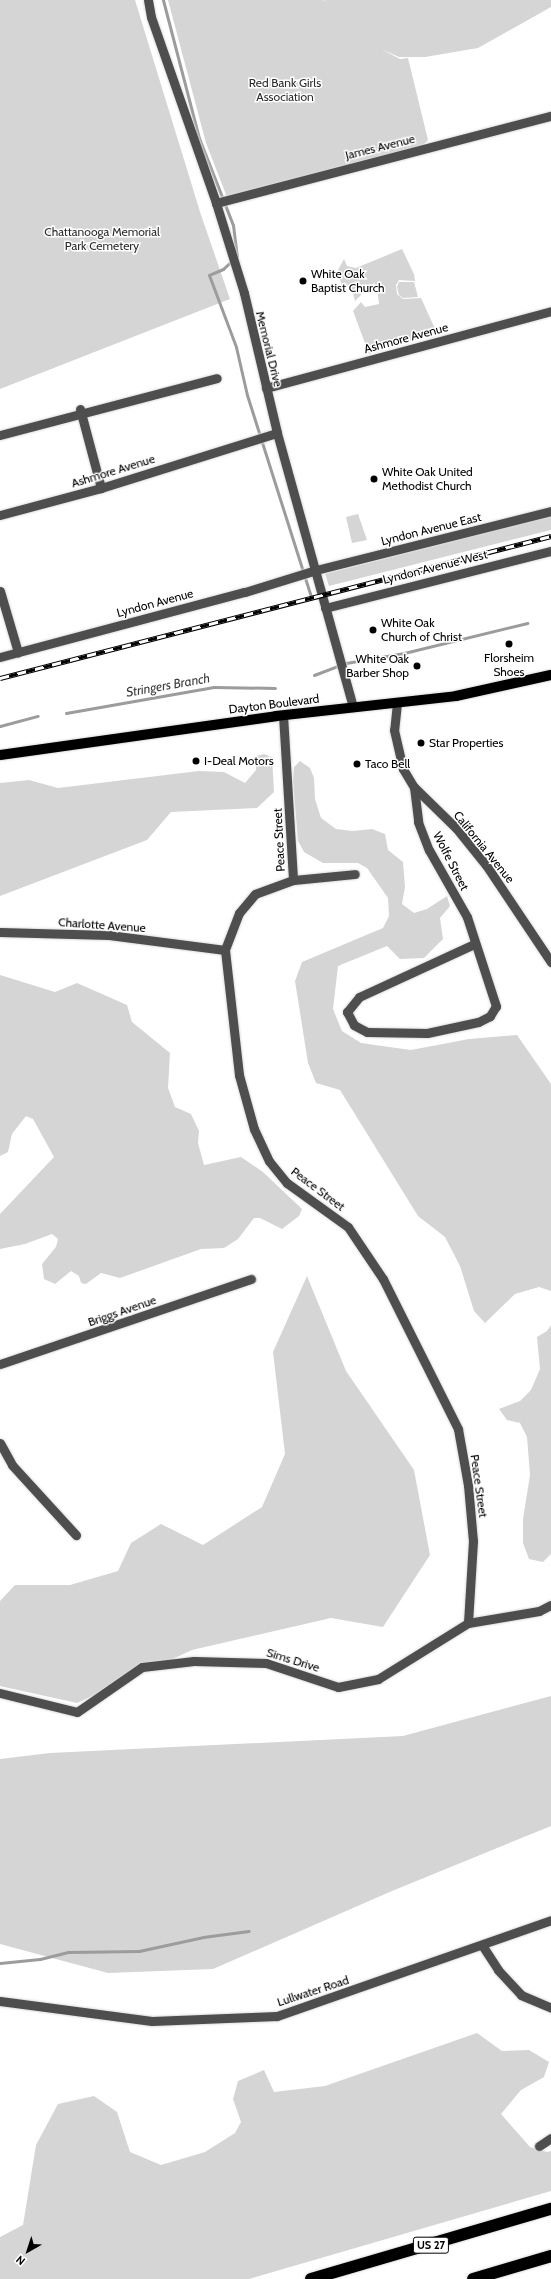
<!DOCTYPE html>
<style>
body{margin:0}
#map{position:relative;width:551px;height:2279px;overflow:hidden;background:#fff;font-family:Cabin,sans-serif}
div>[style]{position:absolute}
.green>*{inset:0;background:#d5d5d5}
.stream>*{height:3px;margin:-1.5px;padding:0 1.5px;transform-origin:1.5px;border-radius:1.5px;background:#9c9c9c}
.roads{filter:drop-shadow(0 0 1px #dbdbdb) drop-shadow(0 0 1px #dbdbdb)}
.minor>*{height:9px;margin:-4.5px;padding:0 4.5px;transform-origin:4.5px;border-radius:4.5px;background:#4e4e4e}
.major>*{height:10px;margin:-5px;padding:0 5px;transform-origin:5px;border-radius:5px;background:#000}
.highway>*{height:12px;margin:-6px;padding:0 6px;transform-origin:6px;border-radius:6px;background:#000}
.rail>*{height:4.5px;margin-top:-2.25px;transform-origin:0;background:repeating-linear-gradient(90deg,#fff 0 9px,#000 0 18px);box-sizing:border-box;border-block:1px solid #000}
.dots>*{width:11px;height:11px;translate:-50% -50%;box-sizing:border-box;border:2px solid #fff;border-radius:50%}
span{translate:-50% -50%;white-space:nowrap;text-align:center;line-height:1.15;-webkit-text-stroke:3px #fff;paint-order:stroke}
.shield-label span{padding:1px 3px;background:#fff;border:1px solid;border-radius:3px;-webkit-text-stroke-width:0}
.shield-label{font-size:11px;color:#000;font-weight:700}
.park-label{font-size:12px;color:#2c2c2c}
.street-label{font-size:12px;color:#000}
.poi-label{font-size:12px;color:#000}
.left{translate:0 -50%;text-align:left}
.right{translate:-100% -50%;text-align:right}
.water-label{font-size:13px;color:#3d3d3d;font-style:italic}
.north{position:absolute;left:8px;top:2231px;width:40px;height:40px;-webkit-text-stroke:3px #fff;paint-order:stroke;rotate:219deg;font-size:11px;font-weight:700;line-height:16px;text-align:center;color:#000}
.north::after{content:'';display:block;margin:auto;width:14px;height:18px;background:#000;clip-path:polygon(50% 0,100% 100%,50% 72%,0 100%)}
</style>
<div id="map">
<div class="green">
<div style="clip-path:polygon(0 0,135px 0,201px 215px,230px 299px,0 389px)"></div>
<div style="clip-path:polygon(168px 0,322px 0,329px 3px,323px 0,551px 0,551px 7px,478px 48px,425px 57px,399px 57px,381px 49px,400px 59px,408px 58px,428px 140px,423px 145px,227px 197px,206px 143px)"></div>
<div style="clip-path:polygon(402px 249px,414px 274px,415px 281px,399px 280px,396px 285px,397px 294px,403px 299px,421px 298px,437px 333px,369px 354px,353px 311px,361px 302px,365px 307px,379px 304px,377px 286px,362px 289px,361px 295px,355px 301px,351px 286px,342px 288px,338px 270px,344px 259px,347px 266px,356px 268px)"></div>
<div style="clip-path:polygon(399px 282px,414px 282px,418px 297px,403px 298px,399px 295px,397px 287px)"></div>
<div style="clip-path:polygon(358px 514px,367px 540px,352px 543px,346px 517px)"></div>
<div style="clip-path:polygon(551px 516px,551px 530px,329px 586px,325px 574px)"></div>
<div style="clip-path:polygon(264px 754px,272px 757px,274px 792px,257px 808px,171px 812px,147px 840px,0 896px,0 783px,29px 780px,58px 788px,199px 771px,224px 772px,245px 783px,256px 770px,256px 756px)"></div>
<div style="clip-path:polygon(300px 761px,310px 768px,314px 778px,315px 799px,321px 818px,336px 829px,353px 831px,372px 829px,385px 834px,388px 850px,403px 862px,405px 887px,402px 904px,414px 913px,427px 909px,447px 896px,450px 906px,440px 918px,443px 939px,424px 958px,400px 959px,387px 946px,338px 966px,333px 1009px,342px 1031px,361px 1043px,411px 1050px,469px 1039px,517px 1035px,551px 1084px,551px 1291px,539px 1287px,515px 1294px,485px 1323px,474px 1311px,460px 1266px,445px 1237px,418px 1216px,340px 1090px,316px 1083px,308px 1063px,295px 981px,302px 962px,383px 928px,389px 916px,388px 898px,367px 868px,358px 863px,323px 863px,304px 852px,298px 841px,293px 781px,294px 767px)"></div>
<div style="clip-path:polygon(0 975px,55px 992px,77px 983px,127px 1005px,132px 1022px,170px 1053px,168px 1088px,175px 1107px,191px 1114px,199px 1131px,198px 1143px,204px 1165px,241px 1157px,263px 1172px,302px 1209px,299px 1216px,282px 1229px,260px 1218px,254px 1218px,238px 1239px,224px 1248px,201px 1249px,120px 1278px,101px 1273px,86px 1284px,81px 1283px,79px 1276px,71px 1271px,55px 1284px,44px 1279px,42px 1264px,56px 1247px,58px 1239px,52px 1234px,25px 1244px,0 1249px,0 1214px,54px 1157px,33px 1119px,26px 1116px,12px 1134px,8px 1152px,0 1156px)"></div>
<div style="clip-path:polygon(307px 1276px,346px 1371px,414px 1470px,430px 1555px,383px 1627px,331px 1618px,192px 1650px,77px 1703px,0 1686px,0 1601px,15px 1585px,70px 1585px,118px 1571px,131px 1543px,161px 1524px,203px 1545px,262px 1507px,285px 1454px,273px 1352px)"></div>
<div style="clip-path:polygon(551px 1325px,551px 1554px,543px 1562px,529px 1559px,523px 1543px,523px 1519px,530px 1475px,527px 1437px,520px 1423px,507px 1420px,499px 1409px,520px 1401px,531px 1390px,540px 1369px,537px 1337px,547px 1331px)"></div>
<div style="clip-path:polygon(551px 1696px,551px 1826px,392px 1891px,213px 1969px,108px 1973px,0 1944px,0 1759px,50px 1753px,403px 1736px)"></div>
<div style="clip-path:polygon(477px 2033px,502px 2051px,529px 2050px,549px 2062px,544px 2077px,521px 2090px,501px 2114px,530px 2147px,547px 2152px,551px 2151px,551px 2191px,249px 2279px,0 2279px,0 2237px,23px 2225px,36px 2145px,58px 2104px,94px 2096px,117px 2112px,130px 2152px,161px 2165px,205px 2152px,235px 2133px,241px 2122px,233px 2099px,238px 2081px,264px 2070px,274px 2092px,325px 2086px)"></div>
</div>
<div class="stream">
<div style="left:163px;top:0;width:143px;rotate:75.4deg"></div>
<div style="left:199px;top:138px;width:93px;rotate:68.7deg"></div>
<div style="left:233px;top:225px;width:31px;rotate:83deg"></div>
<div style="left:237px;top:256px;width:19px;rotate:137deg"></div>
<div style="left:223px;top:269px;width:15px;rotate:157deg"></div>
<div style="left:209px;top:275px;width:77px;rotate:69.4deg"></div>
<div style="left:236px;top:347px;width:49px;rotate:77.1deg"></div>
<div style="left:247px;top:395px;width:212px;rotate:72.4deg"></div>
<div style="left:314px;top:675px;width:34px;rotate:-21deg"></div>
<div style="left:346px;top:663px;width:59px;rotate:-9.8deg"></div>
<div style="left:404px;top:653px;width:127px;rotate:-13.7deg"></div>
<div style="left:66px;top:713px;width:150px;rotate:-10deg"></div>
<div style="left:214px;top:687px;width:61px;rotate:0.9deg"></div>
<div style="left:0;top:726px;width:39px;rotate:-15deg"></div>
<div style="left:0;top:1963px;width:40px;rotate:-5.7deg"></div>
<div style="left:40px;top:1959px;width:30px;rotate:-14deg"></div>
<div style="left:69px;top:1952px;width:70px;rotate:-0.8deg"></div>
<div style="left:139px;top:1951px;width:66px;rotate:-12.3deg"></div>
<div style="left:203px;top:1937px;width:46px;rotate:-7.4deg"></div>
</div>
<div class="roads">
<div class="minor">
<div style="left:148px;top:0;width:17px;rotate:80deg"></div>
<div style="left:151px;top:17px;width:197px;rotate:70.7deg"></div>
<div style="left:216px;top:203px;width:94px;rotate:72.7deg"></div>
<div style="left:244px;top:293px;width:144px;rotate:76.7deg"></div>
<div style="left:277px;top:433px;width:284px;rotate:74.5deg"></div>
<div style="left:216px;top:203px;width:346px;rotate:-14.6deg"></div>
<div style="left:266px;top:388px;width:295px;rotate:-15.1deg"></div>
<div style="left:80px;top:409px;width:82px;rotate:75.1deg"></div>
<div style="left:0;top:435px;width:224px;rotate:-14.7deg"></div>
<div style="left:0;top:515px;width:105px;rotate:-15deg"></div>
<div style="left:101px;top:488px;width:184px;rotate:-17.4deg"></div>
<div style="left:0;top:591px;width:64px;rotate:73.6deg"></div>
<div style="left:325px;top:608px;width:233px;rotate:-14.2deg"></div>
<div style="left:0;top:657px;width:253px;rotate:-14.9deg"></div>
<div style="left:245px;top:592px;width:74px;rotate:-17.2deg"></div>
<div style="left:316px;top:570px;width:242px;rotate:-14.1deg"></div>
<div style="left:397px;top:703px;width:27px;rotate:96deg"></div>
<div style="left:394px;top:730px;width:40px;rotate:77deg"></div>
<div style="left:403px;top:769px;width:21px;rotate:59deg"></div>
<div style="left:414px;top:787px;width:59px;rotate:44.3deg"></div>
<div style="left:456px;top:828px;width:48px;rotate:51deg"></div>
<div style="left:486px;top:865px;width:117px;rotate:56.2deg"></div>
<div style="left:283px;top:715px;width:165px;rotate:86.5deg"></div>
<div style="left:293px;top:880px;width:40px;rotate:159.8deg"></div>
<div style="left:255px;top:894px;width:25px;rotate:130deg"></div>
<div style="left:239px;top:913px;width:40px;rotate:111deg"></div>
<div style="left:225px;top:950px;width:126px;rotate:83.6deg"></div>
<div style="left:239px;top:1075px;width:56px;rotate:74.5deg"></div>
<div style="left:254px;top:1129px;width:35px;rotate:65deg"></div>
<div style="left:269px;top:1161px;width:28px;rotate:51deg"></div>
<div style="left:287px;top:1183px;width:75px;rotate:35.8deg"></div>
<div style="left:348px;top:1227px;width:63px;rotate:56.1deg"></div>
<div style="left:383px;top:1279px;width:168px;rotate:63.4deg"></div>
<div style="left:458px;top:1429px;width:57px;rotate:79.9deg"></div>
<div style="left:468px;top:1485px;width:56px;rotate:84.9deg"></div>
<div style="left:473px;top:1541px;width:82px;rotate:93.5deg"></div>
<div style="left:414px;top:787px;width:35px;rotate:83deg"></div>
<div style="left:418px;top:822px;width:30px;rotate:69deg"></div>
<div style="left:429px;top:850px;width:77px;rotate:60.4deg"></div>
<div style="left:467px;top:917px;width:94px;rotate:72deg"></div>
<div style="left:496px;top:1006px;width:12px;rotate:121deg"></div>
<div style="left:490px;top:1016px;width:13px;rotate:153deg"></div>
<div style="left:478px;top:1022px;width:52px;rotate:167.8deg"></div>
<div style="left:427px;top:1033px;width:60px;rotate:-179deg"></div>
<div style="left:367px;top:1032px;width:15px;rotate:-152deg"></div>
<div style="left:354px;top:1025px;width:15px;rotate:-118deg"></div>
<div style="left:347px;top:1012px;width:19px;rotate:-51deg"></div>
<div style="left:359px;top:997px;width:127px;rotate:-24.7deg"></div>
<div style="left:293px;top:880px;width:62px;rotate:-5.5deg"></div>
<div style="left:0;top:932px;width:109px;rotate:1.6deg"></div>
<div style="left:109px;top:935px;width:117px;rotate:7.4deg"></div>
<div style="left:0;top:1364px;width:265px;rotate:-18.7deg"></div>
<div style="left:0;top:1443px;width:25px;rotate:61deg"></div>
<div style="left:12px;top:1465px;width:95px;rotate:47.6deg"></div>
<div style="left:0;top:1693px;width:79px;rotate:13.9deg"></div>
<div style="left:77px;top:1712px;width:79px;rotate:-34.7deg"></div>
<div style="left:142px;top:1667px;width:52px;rotate:-6.6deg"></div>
<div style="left:194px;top:1661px;width:72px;rotate:1.6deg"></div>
<div style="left:266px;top:1663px;width:76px;rotate:18.4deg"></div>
<div style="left:338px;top:1687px;width:41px;rotate:-11.3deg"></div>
<div style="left:378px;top:1679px;width:106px;rotate:-31.9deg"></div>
<div style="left:468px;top:1623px;width:72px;rotate:-9.6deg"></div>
<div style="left:539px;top:1611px;width:13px;rotate:-27deg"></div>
<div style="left:482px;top:1945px;width:30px;rotate:57deg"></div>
<div style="left:498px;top:1970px;width:34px;rotate:47deg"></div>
<div style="left:521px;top:1995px;width:33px;rotate:23deg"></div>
<div style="left:0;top:2001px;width:153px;rotate:7.5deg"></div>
<div style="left:152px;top:2021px;width:125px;rotate:-2.3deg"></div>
<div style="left:277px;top:2016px;width:290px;rotate:-19.3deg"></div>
<div style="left:539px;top:2146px;width:14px;rotate:-34deg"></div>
</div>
<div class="major">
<div style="left:0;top:755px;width:279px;rotate:-8deg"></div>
<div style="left:276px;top:716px;width:181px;rotate:-6.3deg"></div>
<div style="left:456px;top:696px;width:97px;rotate:-12.5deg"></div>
</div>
<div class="highway">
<div style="left:311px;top:2279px;width:250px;rotate:-16.3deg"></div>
<div style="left:473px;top:2279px;width:81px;rotate:-16.4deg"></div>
</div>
</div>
<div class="rail">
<div style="left:0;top:678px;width:569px;rotate:-14.45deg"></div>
</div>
<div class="dots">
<div style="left:303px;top:281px;background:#000"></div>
<div style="left:374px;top:479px;background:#000"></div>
<div style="left:373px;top:630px;background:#000"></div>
<div style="left:509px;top:644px;background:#000"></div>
<div style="left:417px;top:666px;background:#000"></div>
<div style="left:421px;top:743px;background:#000"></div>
<div style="left:196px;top:761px;background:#000"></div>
<div style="left:357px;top:764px;background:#000"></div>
</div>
<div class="shield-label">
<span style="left:431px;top:2245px">US 27</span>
</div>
<div class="park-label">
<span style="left:285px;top:90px">Red Bank Girls<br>Association</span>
<span style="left:102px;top:239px">Chattanooga Memorial<br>Park Cemetery</span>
</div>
<div class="street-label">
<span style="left:380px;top:147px;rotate:-14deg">James Avenue</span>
<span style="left:406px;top:338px;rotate:-15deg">Ashmore Avenue</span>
<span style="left:269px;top:349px;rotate:76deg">Memorial Drive</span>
<span style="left:113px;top:471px;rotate:-17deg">Ashmore Avenue</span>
<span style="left:431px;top:529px;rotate:-14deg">Lyndon Avenue East</span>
<span style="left:435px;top:567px;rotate:-14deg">Lyndon Avenue West</span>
<span style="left:155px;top:603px;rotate:-15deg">Lyndon Avenue</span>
<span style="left:274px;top:704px;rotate:-7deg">Dayton Boulevard</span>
<span style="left:279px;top:840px;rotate:-93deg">Peace Street</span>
<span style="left:484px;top:847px;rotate:51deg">California Avenue</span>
<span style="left:451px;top:861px;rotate:63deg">Wolfe Street</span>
<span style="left:102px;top:925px;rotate:4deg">Charlotte Avenue</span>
<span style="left:318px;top:1189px;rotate:37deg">Peace Street</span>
<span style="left:122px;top:1311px;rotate:-19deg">Briggs Avenue</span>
<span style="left:479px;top:1486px;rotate:82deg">Peace Street</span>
<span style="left:293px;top:1660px;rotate:17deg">Sims Drive</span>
<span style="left:313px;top:1991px;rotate:-18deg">Lullwater Road</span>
</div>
<div class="poi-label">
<span class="left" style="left:311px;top:281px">White Oak<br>Baptist Church</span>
<span class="left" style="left:382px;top:479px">White Oak United<br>Methodist Church</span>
<span class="left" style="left:381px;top:630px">White Oak<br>Church of Christ</span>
<span style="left:509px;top:665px">Florsheim<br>Shoes</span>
<span class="right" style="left:409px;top:666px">White Oak<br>Barber Shop</span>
<span class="left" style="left:429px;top:743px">Star Properties</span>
<span class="left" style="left:204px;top:761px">I-Deal Motors</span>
<span class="left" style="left:365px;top:764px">Taco Bell</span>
</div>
<div class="water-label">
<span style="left:168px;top:685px;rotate:-10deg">Stringers Branch</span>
</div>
<div class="north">N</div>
</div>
